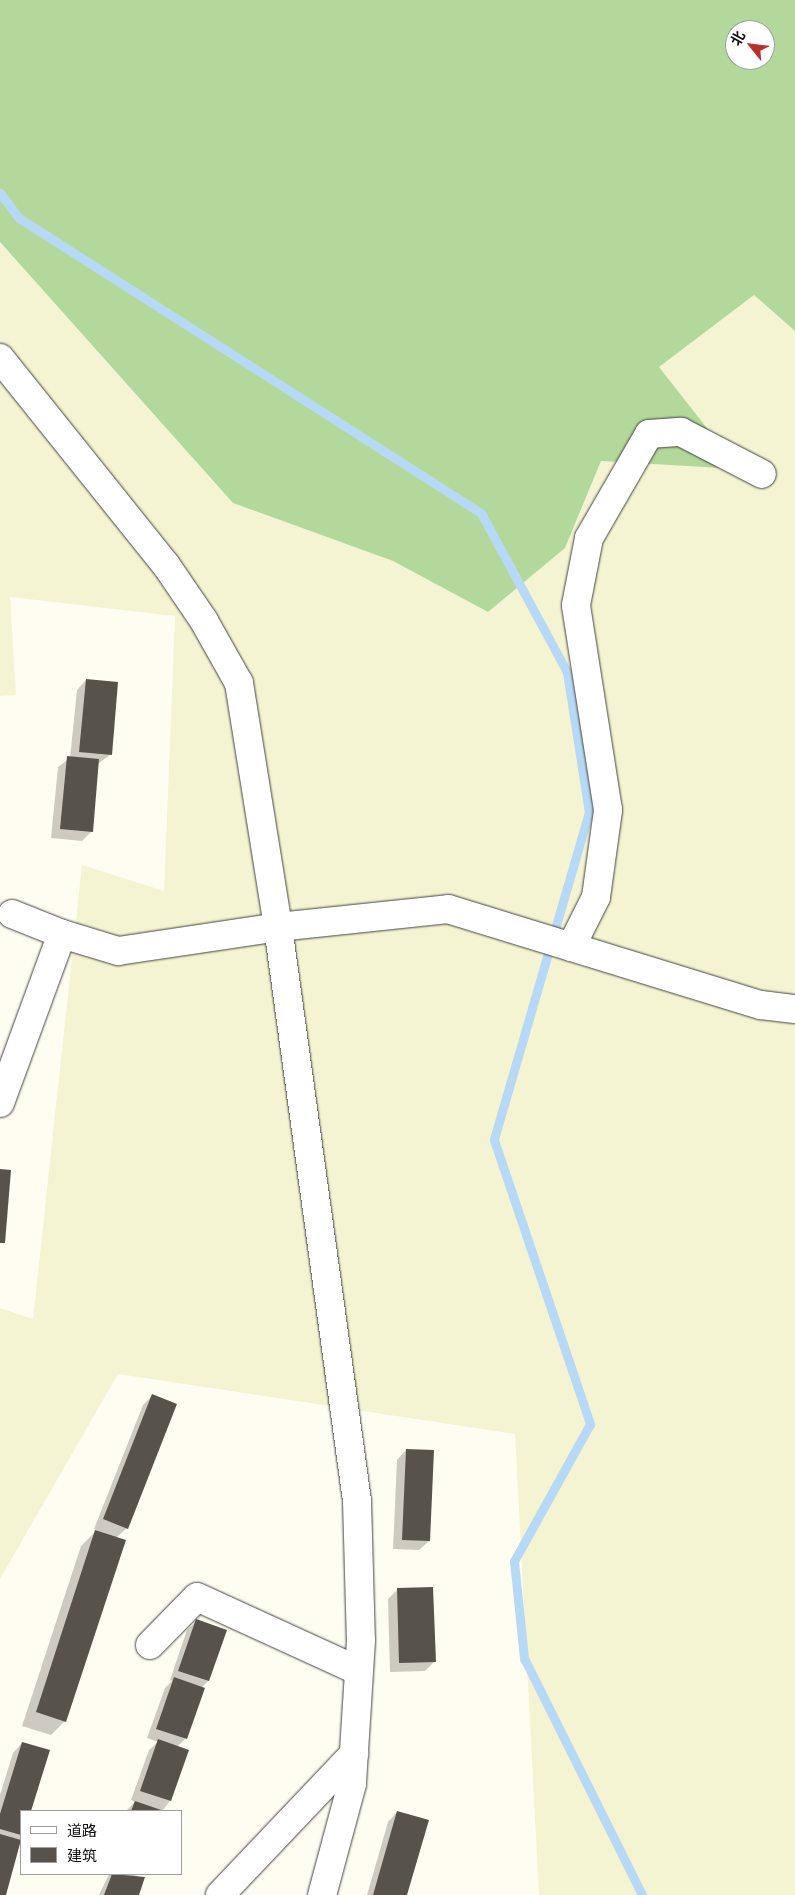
<!DOCTYPE html>
<meta charset="utf-8">
<style>
body{margin:0}
#map{position:relative;width:795px;height:1895px;overflow:hidden;background:#fffdf2;font-family:"PT Serif","Noto Sans SC",serif}
div>[style]{position:absolute}
.farmland>*{inset:0;background:#f4f4d2}
.forest>*{inset:0;background:#b2d99b}
.shadow>*{inset:0;background:#0003}
.stream>*{height:9px;margin:-4.5px;padding:0 4.5px;transform-origin:4.5px;border-radius:4.5px;background:#b8d9f5}
.building>*{inset:0;background:#58524c}
.roads{filter:drop-shadow(0 0 1px #424242) drop-shadow(0 0 1px #424242)}
.minor>*{height:28px;margin:-14px;padding:0 14px;transform-origin:14px;border-radius:14px;background:#fff}
.tertiary>*{height:28px;margin:-14px;padding:0 14px;transform-origin:14px;border-radius:14px;background:#fff}
span{translate:-50% -50%;white-space:nowrap;text-align:center;line-height:1.15;-webkit-text-stroke:5px #fff;paint-order:stroke}
.legend{position:absolute;left:20px;top:1810px;width:162px;height:65px;box-sizing:border-box;background:#fff;border:1px solid #9f9f9f;margin:0;padding:6px 9px;list-style:none;font-size:15px;color:#0f0f0f}
.legend li{display:flex;align-items:center;gap:10px;height:25px}
.legend b{width:25px;border:1px solid #9f9f9f}
.north{position:absolute;left:725px;top:20px;width:50px;height:50px;box-sizing:border-box;background:#fff;border:1px solid #9f9f9f;border-radius:50%;rotate:299deg;font-size:14px;font-weight:700;line-height:20px;text-align:center;color:#0f0f0f}
.north::after{content:'';display:block;margin:auto;width:18px;height:22px;background:#bd2f2a;clip-path:polygon(50% 0,100% 100%,50% 72%,0 100%)}
</style>
<div id="map">
<div class="farmland">
<div style="clip-path:polygon(0 242px,233px 503px,393px 561px,488px 612px,565px 548px,601px 461px,738px 468px,658px 367px,754px 295px,795px 331px,795px 1895px,539px 1895px,515px 1434px,118px 1374px,0 1579px,0 1308px,33px 1319px,82px 865px,164px 891px,175px 616px,10px 597px,16px 695px,0 696px)"></div>
</div>
<div class="forest">
<div style="clip-path:polygon(evenodd,0 0,795px 0,795px 331px,754px 295px,659px 367px,739px 469px,601px 461px,565px 548px,488px 612px,393px 561px,233px 503px,0 242px,0 0,735px 30px,765px 30px,765px 60px,735px 60px,735px 30px)"></div>
</div>
<div class="shadow">
<div style="clip-path:polygon(86px 680px,111px 754px,98px 764px,91px 832px,82px 841px,51px 838px,58px 767px,70px 758px,77px 690px)"></div>
<div style="clip-path:polygon(153px 1395px,127px 1528px,116px 1538px,65px 1721px,51px 1735px,22px 1726px,81px 1546px,95px 1532px,102px 1534px,94px 1529px,143px 1405px)"></div>
<div style="clip-path:polygon(406px 1450px,429px 1541px,419px 1550px,393px 1549px,397px 1460px)"></div>
<div style="clip-path:polygon(397px 1590px,435px 1661px,425px 1671px,390px 1672px,388px 1599px)"></div>
<div style="clip-path:polygon(197px 1621px,208px 1681px,201px 1688px,186px 1738px,177px 1747px,187px 1750px,170px 1801px,162px 1811px,126px 1811px,135px 1802px,131px 1800px,149px 1750px,158px 1742px,147px 1738px,165px 1688px,172px 1681px,170px 1680px,187px 1630px)"></div>
<div style="clip-path:polygon(22px 1743px,48px 1751px,30px 1811px,21px 1811px,21px 1837px,4px 1895px,0 1895px,0 1795px,13px 1753px)"></div>
<div style="clip-path:polygon(397px 1812px,406px 1895px,367px 1895px,388px 1822px)"></div>
<div style="clip-path:polygon(109px 1874px,132px 1874px,143px 1878px,137px 1895px,99px 1895px)"></div>
</div>
<div class="stream">
<div style="left:0;top:193px;width:31px;rotate:53deg"></div>
<div style="left:19px;top:218px;width:548px;rotate:32.56deg"></div>
<div style="left:481px;top:513px;width:181px;rotate:61.6deg"></div>
<div style="left:567px;top:672px;width:142px;rotate:81.1deg"></div>
<div style="left:589px;top:812px;width:341px;rotate:106.2deg"></div>
<div style="left:494px;top:1140px;width:300px;rotate:71.3deg"></div>
<div style="left:590px;top:1424px;width:157px;rotate:119deg"></div>
<div style="left:514px;top:1561px;width:98px;rotate:84.1deg"></div>
<div style="left:524px;top:1658px;width:265px;rotate:63.5deg"></div>
</div>
<div class="building">
<div style="clip-path:polygon(86px 679px,118px 682px,112px 755px,79px 752px)"></div>
<div style="clip-path:polygon(67px 756px,99px 759px,93px 832px,60px 829px)"></div>
<div style="clip-path:polygon(0 1169px,11px 1170px,5px 1243px,0 1243px)"></div>
<div style="clip-path:polygon(152px 1394px,177px 1404px,128px 1529px,103px 1519px)"></div>
<div style="clip-path:polygon(406px 1449px,434px 1450px,430px 1541px,402px 1540px)"></div>
<div style="clip-path:polygon(95px 1530px,126px 1540px,66px 1722px,36px 1712px)"></div>
<div style="clip-path:polygon(433px 1587px,436px 1662px,399px 1663px,397px 1588px)"></div>
<div style="clip-path:polygon(196px 1619px,227px 1630px,209px 1681px,178px 1671px)"></div>
<div style="clip-path:polygon(174px 1677px,205px 1688px,187px 1739px,156px 1729px)"></div>
<div style="clip-path:polygon(158px 1739px,189px 1750px,171px 1801px,140px 1791px)"></div>
<div style="clip-path:polygon(22px 1742px,50px 1750px,31px 1811px,21px 1811px,21px 1835px,0 1829px,0 1814px)"></div>
<div style="clip-path:polygon(135px 1801px,164px 1811px,131px 1811px)"></div>
<div style="clip-path:polygon(397px 1811px,429px 1820px,407px 1895px,373px 1895px)"></div>
<div style="clip-path:polygon(0 1834px,21px 1840px,6px 1895px,0 1895px)"></div>
<div style="clip-path:polygon(112px 1874px,145px 1877px,139px 1895px,104px 1895px)"></div>
</div>
<div class="roads">
<div class="minor">
<div style="left:12px;top:914px;width:54px;rotate:21.8deg"></div>
<div style="left:62px;top:934px;width:59px;rotate:16.9deg"></div>
<div style="left:118px;top:951px;width:162px;rotate:-8.5deg"></div>
<div style="left:278px;top:927px;width:171px;rotate:-6deg"></div>
<div style="left:448px;top:909px;width:327px;rotate:17.1deg"></div>
<div style="left:761px;top:1005px;width:34px;rotate:7deg"></div>
<div style="left:571px;top:947px;width:56px;rotate:-63.4deg"></div>
<div style="left:596px;top:897px;width:88px;rotate:-82.1deg"></div>
<div style="left:608px;top:810px;width:207px;rotate:-98.9deg"></div>
<div style="left:576px;top:605px;width:68px;rotate:-79deg"></div>
<div style="left:589px;top:538px;width:120px;rotate:-60deg"></div>
<div style="left:649px;top:434px;width:32px;rotate:-4deg"></div>
<div style="left:681px;top:432px;width:91px;rotate:27.4deg"></div>
<div style="left:0;top:1103px;width:180px;rotate:-69.9deg"></div>
<div style="left:150px;top:1645px;width:67px;rotate:-45.6deg"></div>
<div style="left:197px;top:1597px;width:178px;rotate:24.6deg"></div>
<div style="left:220px;top:1895px;width:195px;rotate:-46.5deg"></div>
</div>
<div class="tertiary">
<div style="left:0;top:358px;width:265px;rotate:51.3deg"></div>
<div style="left:166px;top:565px;width:68px;rotate:55.8deg"></div>
<div style="left:204px;top:621px;width:71px;rotate:60.6deg"></div>
<div style="left:239px;top:683px;width:247px;rotate:80.9deg"></div>
<div style="left:278px;top:927px;width:579px;rotate:82.16deg"></div>
<div style="left:357px;top:1501px;width:139px;rotate:88.4deg"></div>
<div style="left:361px;top:1640px;width:144px;rotate:93.6deg"></div>
<div style="left:352px;top:1784px;width:115px;rotate:105.1deg"></div>
</div>
</div>
<ul class="legend">
<li><b style="height:6px;background:#fff"></b>道路</li>
<li><b style="height:14px;background:#58524c"></b>建筑</li>
</ul>
<div class="north">北</div>
</div>
